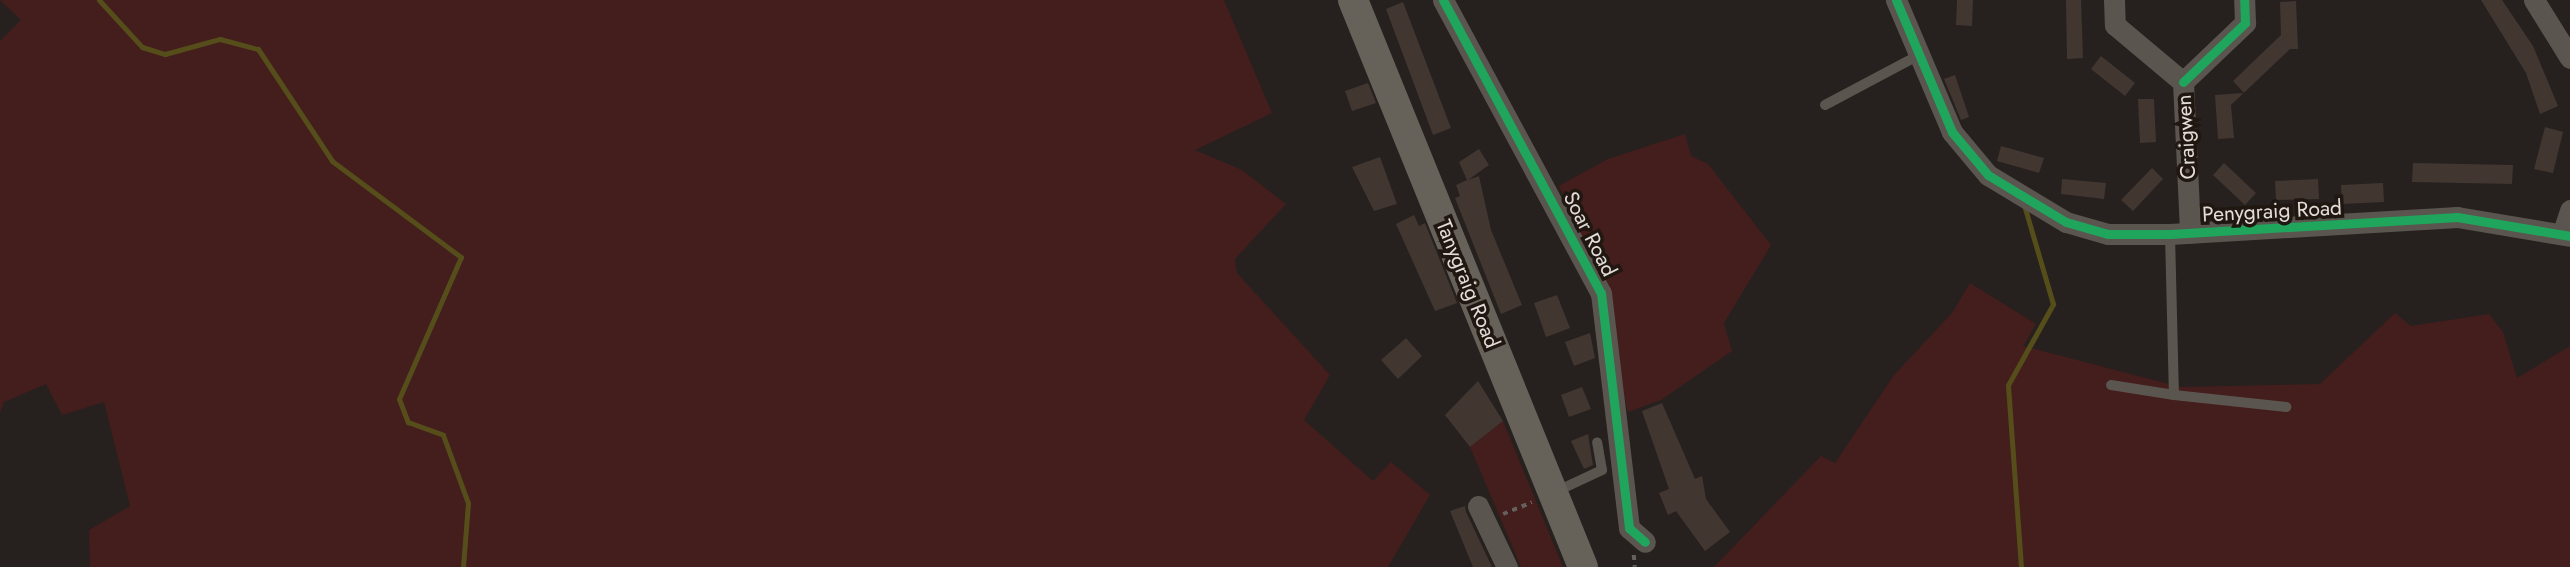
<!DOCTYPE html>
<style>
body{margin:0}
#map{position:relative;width:2570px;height:567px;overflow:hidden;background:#26211e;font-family:Jost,sans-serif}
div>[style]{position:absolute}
.green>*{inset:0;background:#441d1d}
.stream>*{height:5px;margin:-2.5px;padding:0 2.5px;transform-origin:2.5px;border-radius:2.5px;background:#564e1a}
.building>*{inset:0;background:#423631}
.path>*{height:3.5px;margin-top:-1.75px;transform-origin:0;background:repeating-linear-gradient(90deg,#64615c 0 5px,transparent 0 10px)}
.lane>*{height:10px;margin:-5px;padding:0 5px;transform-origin:5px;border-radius:5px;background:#5a554e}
.street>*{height:21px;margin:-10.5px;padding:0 10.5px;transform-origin:10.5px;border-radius:10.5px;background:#5a554e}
.secondary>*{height:30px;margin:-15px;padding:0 15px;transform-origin:15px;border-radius:15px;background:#666159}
.cycleway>*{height:9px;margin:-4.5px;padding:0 4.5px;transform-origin:4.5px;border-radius:4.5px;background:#20a55d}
span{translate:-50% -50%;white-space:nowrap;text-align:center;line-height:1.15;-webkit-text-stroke:7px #1f1710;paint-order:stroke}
.street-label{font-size:21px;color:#e3ddd9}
</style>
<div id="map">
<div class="green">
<div style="clip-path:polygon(0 0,1224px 0,1272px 113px,1195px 150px,1242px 170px,1286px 204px,1235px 259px,1237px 273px,1330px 375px,1304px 420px,1373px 481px,1391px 462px,1430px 495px,1388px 567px,90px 567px,89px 530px,130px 506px,104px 402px,62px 415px,46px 384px,4px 402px,0 413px,0 41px,21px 20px)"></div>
<div style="clip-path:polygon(1685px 134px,1691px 156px,1708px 164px,1771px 245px,1724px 323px,1732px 351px,1661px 400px,1628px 412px,1584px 243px,1559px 186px,1608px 159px)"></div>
<div style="clip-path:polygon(1970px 283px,2036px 324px,2023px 346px,2180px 387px,2320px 384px,2395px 313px,2411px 326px,2489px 314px,2503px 332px,2517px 378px,2570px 346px,2570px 567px,1714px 567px,1821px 456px,1835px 463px,1894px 375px,1952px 313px)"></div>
<div style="clip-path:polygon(1503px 421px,1563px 567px,1521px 567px,1470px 447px)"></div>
</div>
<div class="stream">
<div style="left:99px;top:0;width:64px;rotate:47.5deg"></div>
<div style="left:142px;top:47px;width:24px;rotate:17deg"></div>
<div style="left:165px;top:54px;width:57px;rotate:-15.3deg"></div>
<div style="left:220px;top:39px;width:39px;rotate:15deg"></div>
<div style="left:258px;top:49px;width:134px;rotate:56.5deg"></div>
<div style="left:332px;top:161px;width:161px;rotate:36.7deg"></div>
<div style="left:461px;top:257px;width:155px;rotate:113.6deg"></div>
<div style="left:399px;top:399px;width:25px;rotate:69deg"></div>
<div style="left:408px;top:422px;width:37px;rotate:20deg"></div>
<div style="left:443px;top:435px;width:72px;rotate:69.8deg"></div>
<div style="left:468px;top:503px;width:64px;rotate:94.5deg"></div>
<div style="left:2021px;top:567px;width:182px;rotate:-94.1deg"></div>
<div style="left:2008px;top:385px;width:93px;rotate:-60.9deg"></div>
<div style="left:2053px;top:304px;width:103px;rotate:-106.3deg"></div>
</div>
<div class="building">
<div style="clip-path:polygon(1957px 0,1973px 0,1972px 26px,1956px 25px)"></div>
<div style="clip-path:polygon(2066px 0,2081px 0,2083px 58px,2067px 59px)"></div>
<div style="clip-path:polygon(2481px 0,2502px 0,2533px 46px,2558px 106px,2540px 114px,2526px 73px)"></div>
<div style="clip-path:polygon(2296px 1px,2298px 49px,2290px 49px,2231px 105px,2234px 138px,2218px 139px,2215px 95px,2244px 93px,2233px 81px,2281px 35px,2280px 2px)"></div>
<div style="clip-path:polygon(1403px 2px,1451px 128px,1433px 135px,1386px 9px)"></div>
<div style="clip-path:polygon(2101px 56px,2135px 83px,2125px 96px,2091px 69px)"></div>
<div style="clip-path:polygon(1955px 75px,1969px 117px,1961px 120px,1944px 79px)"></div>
<div style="clip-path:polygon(1368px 83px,1376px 103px,1352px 111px,1345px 91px)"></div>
<div style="clip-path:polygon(2138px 99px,2154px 99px,2156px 142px,2140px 143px)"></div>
<div style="clip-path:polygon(2545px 127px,2563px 132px,2553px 173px,2534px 169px)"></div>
<div style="clip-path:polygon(2001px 146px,2044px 158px,2039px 173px,1997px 161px)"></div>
<div style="clip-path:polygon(1479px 149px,1489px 165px,1468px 180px,1479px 176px,1491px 230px,1522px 305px,1501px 314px,1455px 198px,1460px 196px,1456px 185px,1467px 180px,1459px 162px)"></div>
<div style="clip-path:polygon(1380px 157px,1397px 204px,1374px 211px,1352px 167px)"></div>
<div style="clip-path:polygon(2224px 163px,2256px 193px,2245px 205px,2213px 175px)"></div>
<div style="clip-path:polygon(2413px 163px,2513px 165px,2512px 184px,2412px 182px)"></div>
<div style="clip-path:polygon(2152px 168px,2163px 179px,2133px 211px,2121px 200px)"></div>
<div style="clip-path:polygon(2062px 179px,2106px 183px,2104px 199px,2061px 194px)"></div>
<div style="clip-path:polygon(2318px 179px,2319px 199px,2276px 200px,2275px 181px)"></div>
<div style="clip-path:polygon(2383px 183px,2384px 202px,2342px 204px,2341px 185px)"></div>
<div style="clip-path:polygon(1414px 215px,1419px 226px,1425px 223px,1457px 303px,1435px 311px,1396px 224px)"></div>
<div style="clip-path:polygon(1557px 295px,1570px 328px,1546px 337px,1534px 303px)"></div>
<div style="clip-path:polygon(1590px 333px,1595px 358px,1574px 366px,1565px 342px)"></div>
<div style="clip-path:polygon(1406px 338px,1422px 356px,1398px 379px,1381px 360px)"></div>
<div style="clip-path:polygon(1478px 381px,1503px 421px,1470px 447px,1445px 415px)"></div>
<div style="clip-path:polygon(1582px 387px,1591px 409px,1569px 417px,1561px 395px)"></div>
<div style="clip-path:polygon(1662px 403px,1695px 479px,1702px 476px,1706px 499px,1730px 532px,1705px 551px,1676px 511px,1668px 515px,1659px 493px,1669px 489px,1642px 411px)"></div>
<div style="clip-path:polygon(1588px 434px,1593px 465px,1584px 469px,1571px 441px)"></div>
<div style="clip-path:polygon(1465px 506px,1466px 512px,1492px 567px,1473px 567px,1450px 511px)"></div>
</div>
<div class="path">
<div style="left:1503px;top:514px;width:31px;rotate:-22deg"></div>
<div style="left:1634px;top:555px;width:12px;rotate:85deg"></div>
</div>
<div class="lane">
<div style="left:1825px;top:105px;width:109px;rotate:-28deg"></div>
<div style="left:2170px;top:234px;width:161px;rotate:88.6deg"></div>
<div style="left:2174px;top:395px;width:113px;rotate:6.1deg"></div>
<div style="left:2111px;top:385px;width:64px;rotate:9deg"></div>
<div style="left:1555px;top:492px;width:52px;rotate:-25.1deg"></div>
<div style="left:1602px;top:470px;width:28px;rotate:-100deg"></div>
</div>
<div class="street">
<div style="left:1443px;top:0;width:333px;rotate:61.7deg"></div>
<div style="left:1601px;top:293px;width:237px;rotate:83.2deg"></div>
<div style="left:1629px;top:528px;width:21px;rotate:41deg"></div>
<div style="left:1896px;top:0;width:143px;rotate:67deg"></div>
<div style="left:1952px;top:132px;width:56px;rotate:50.1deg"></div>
<div style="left:1988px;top:175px;width:91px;rotate:31.1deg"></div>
<div style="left:2066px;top:222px;width:44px;rotate:15.9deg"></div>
<div style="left:2108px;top:234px;width:62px"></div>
<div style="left:2170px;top:234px;width:288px;rotate:-3.4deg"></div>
<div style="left:2457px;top:217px;width:115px;rotate:9.5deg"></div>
<div style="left:2114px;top:0;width:25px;rotate:88deg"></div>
<div style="left:2115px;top:25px;width:89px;rotate:40deg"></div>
<div style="left:2183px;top:82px;width:151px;rotate:87.3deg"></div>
<div style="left:2534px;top:0;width:68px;rotate:58.2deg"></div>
<div style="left:2183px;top:82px;width:86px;rotate:-43.6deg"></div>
<div style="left:2245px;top:23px;width:23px;rotate:-92deg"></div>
<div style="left:2563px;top:232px;width:23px;rotate:-72deg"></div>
<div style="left:1478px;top:506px;width:68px;rotate:64.6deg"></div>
</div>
<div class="secondary">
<div style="left:1353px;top:0;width:612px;rotate:67.92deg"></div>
</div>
<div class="cycleway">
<div style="left:1443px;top:0;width:333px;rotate:61.7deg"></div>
<div style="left:1601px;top:293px;width:237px;rotate:83.2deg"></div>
<div style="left:1629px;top:528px;width:21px;rotate:41deg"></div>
<div style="left:1896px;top:0;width:143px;rotate:67deg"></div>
<div style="left:1952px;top:132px;width:56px;rotate:50.1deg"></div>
<div style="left:1988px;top:175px;width:91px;rotate:31.1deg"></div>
<div style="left:2066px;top:222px;width:44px;rotate:15.9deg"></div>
<div style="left:2108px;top:234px;width:62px"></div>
<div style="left:2170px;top:234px;width:288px;rotate:-3.4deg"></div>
<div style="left:2457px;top:217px;width:115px;rotate:9.5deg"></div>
<div style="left:2183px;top:82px;width:86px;rotate:-43.6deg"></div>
<div style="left:2245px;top:23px;width:23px;rotate:-92deg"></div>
</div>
<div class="street-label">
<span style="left:2186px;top:137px;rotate:-93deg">Craigwen</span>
<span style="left:2272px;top:211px;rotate:-3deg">Penygraig Road</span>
<span style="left:1590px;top:234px;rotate:63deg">Soar Road</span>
<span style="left:1468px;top:284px;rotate:68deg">Tanygraig Road</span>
</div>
</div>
